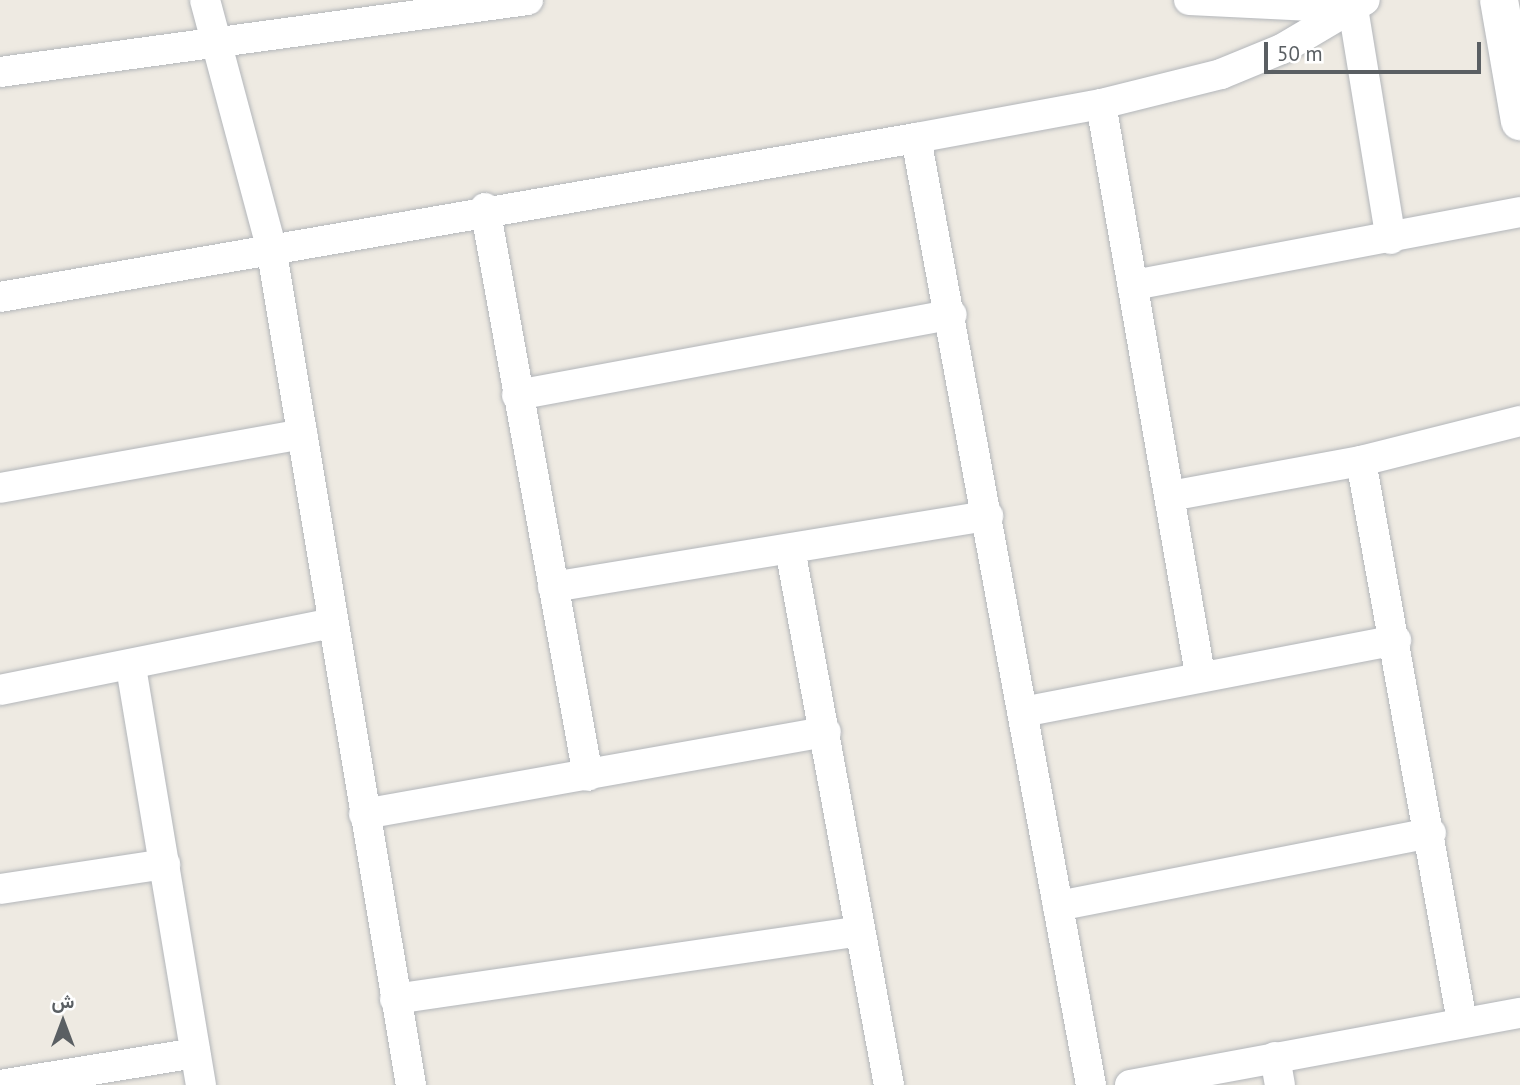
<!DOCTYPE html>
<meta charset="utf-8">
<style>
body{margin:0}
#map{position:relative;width:1520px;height:1085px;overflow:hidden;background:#eeeae2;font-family:"PT Sans",Vazirmatn,sans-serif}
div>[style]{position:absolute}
.roads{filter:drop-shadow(0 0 2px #b3b6ba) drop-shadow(0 0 2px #b3b6ba)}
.minor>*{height:30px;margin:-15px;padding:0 15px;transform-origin:15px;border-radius:15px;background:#fff}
.tertiary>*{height:38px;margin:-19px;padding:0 19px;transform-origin:19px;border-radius:19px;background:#fff}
span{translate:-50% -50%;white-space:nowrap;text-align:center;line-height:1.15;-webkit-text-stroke:5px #fff;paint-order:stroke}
.north{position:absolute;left:28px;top:987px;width:70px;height:70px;-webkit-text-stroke:5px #fff;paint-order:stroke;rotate:0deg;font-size:19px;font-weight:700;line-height:28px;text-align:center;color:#5a5f63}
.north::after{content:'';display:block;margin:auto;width:24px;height:32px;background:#5a5f63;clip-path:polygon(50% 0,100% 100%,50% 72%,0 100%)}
.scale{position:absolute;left:1264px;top:42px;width:217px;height:32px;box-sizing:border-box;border:4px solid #5a5f63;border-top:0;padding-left:9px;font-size:21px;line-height:24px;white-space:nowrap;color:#5a5f63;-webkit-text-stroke:5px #fff;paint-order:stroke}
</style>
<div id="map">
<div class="roads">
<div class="minor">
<div style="left:205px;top:0;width:256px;rotate:75deg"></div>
<div style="left:271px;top:247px;width:850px;rotate:80.52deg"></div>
<div style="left:1189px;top:0;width:164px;rotate:2.8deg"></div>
<div style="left:1353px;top:8px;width:234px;rotate:80.7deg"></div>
<div style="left:0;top:72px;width:533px;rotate:-7.77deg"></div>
<div style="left:1101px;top:104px;width:579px;rotate:80.15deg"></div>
<div style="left:916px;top:138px;width:188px;rotate:-10.4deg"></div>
<div style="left:1101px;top:104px;width:124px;rotate:-14deg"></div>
<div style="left:1221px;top:74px;width:66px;rotate:-22.3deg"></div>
<div style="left:1282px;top:49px;width:96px;rotate:-30.6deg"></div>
<div style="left:485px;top:208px;width:577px;rotate:79.72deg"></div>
<div style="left:1134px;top:285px;width:393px;rotate:-10.7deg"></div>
<div style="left:0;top:297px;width:930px;rotate:-9.85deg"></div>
<div style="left:916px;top:138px;width:963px;rotate:79.53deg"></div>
<div style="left:517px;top:395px;width:442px;rotate:-10.5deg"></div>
<div style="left:1361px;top:461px;width:570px;rotate:79.79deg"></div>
<div style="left:0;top:488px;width:307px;rotate:-10.1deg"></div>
<div style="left:1170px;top:496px;width:194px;rotate:-10.4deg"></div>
<div style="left:1361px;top:461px;width:164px;rotate:-14.1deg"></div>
<div style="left:790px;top:549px;width:545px;rotate:79.54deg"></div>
<div style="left:553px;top:587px;width:441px;rotate:-9.3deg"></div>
<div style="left:131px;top:667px;width:424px;rotate:80.5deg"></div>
<div style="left:0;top:690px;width:340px;rotate:-11.4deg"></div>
<div style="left:1023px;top:712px;width:380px;rotate:-10.9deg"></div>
<div style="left:364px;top:814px;width:469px;rotate:-10.1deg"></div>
<div style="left:0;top:889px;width:167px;rotate:-8.6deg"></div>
<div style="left:1058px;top:906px;width:380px;rotate:-11.1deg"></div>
<div style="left:395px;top:999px;width:470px;rotate:-8.3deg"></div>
<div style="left:1275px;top:1057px;width:28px;rotate:80deg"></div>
<div style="left:0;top:1085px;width:198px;rotate:-9.3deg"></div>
<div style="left:1130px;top:1085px;width:397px;rotate:-10.5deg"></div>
</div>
<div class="tertiary">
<div style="left:1499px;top:0;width:123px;rotate:80.2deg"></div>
</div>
</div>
<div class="north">ش</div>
<div class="scale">50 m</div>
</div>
